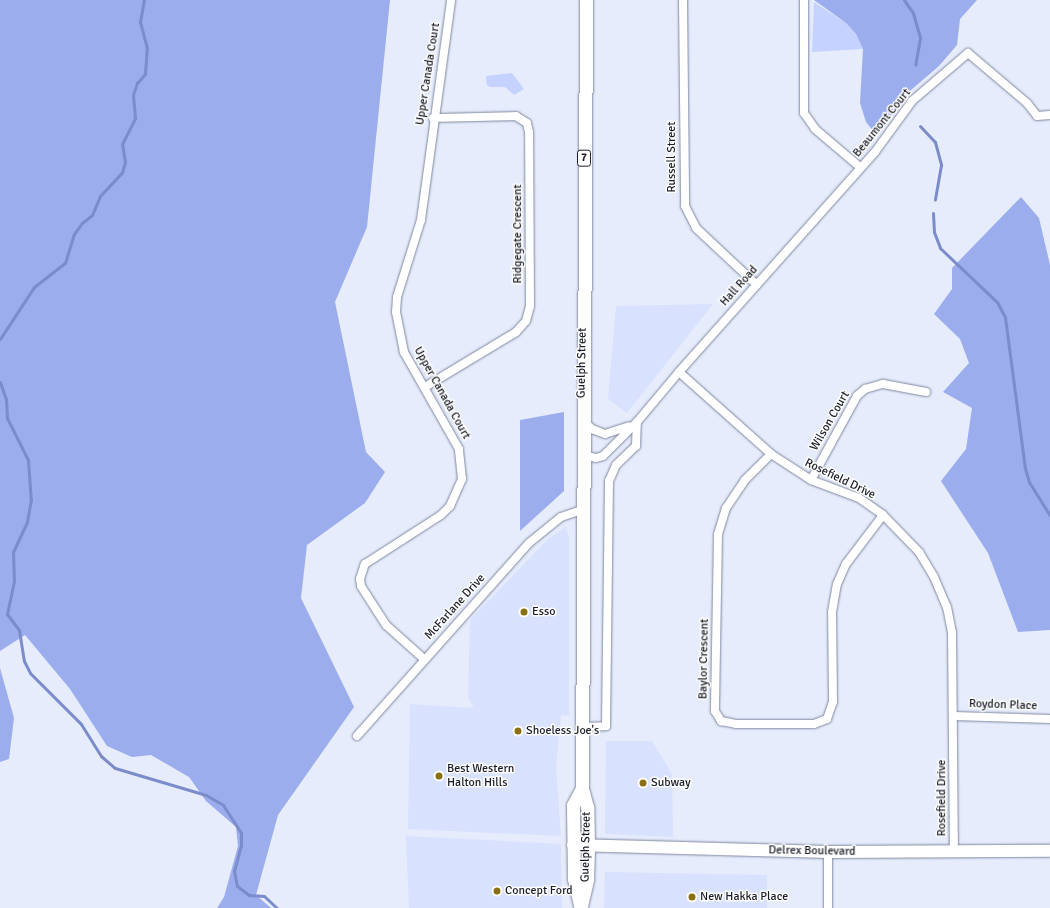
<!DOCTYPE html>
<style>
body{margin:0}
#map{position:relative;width:1050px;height:908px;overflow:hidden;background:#e6ecfc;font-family:Signika,sans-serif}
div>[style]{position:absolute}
.built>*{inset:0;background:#d8e1fd}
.green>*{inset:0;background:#c5d2ff}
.forest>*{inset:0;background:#9baded}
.stream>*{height:3px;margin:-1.5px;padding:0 1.5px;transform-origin:1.5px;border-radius:1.5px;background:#7b8cca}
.roads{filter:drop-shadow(0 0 1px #7f87a0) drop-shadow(0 0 1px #7f87a0)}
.street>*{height:8px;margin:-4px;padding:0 4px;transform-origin:4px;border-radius:4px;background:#fff}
.secondary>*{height:12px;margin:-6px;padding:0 6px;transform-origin:6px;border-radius:6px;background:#fff}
.primary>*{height:13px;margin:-6.5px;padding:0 6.5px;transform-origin:6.5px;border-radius:6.5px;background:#fff}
.dots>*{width:11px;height:11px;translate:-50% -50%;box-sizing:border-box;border:2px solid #fff;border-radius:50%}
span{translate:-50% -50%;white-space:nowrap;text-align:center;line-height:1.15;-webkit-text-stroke:3px #fff;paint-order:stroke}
.shield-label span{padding:1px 3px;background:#fff;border:1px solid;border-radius:3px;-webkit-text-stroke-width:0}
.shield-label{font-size:11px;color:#1b1e28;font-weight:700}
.street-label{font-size:12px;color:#1b1e28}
.poi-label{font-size:12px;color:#1b1e28}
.left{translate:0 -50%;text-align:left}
</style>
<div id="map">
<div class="built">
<div style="clip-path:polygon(713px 304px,627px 413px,608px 399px,616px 306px)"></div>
<div style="clip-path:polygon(566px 526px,569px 538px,569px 716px,561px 715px,556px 766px,561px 836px,408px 829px,410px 704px,474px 708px,468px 697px,470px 620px,547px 540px)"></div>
<div style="clip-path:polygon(606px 741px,652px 741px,672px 774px,673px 837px,605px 834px)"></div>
<div style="clip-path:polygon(406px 836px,561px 844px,562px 908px,409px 908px)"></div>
<div style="clip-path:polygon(605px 872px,767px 875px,767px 908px,604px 908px)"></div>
</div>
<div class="green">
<div style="clip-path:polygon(814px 2px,846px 23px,856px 34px,863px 49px,812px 52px)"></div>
<div style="clip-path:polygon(512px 73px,524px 89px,514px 95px,505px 87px,490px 87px,487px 85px,486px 76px)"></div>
</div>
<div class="forest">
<div style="clip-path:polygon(0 0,390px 0,367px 227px,335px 302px,366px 452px,385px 472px,365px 503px,307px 545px,301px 598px,354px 707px,278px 815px,256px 895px,271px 908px,217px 908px,224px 897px,238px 846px,236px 827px,206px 801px,189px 777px,151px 755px,132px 757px,107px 746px,70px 689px,25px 635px,0 651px)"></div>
<div style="clip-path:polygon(814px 0,977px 0,960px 19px,957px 45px,939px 66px,904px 96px,887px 122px,874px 132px,866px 122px,860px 103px,863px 49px,856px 34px,846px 23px)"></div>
<div style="clip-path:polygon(1021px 197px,1039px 218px,1050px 265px,1050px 630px,1018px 632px,988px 553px,941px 481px,966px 449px,972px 408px,943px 392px,969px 363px,960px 339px,934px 314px,952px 289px,952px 268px)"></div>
<div style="clip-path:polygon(564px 412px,564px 491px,520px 531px,520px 420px)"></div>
<div style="clip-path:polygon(0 668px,14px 718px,9px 759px,0 762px)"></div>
</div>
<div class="stream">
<div style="left:904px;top:0;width:16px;rotate:55deg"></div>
<div style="left:913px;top:13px;width:26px;rotate:74deg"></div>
<div style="left:920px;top:38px;width:27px;rotate:100deg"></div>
<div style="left:920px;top:126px;width:22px;rotate:47deg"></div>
<div style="left:935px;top:142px;width:24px;rotate:75deg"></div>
<div style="left:941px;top:165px;width:35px;rotate:100deg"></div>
<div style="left:933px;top:213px;width:19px;rotate:87deg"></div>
<div style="left:934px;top:232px;width:17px;rotate:69deg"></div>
<div style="left:940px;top:248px;width:79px;rotate:43.5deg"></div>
<div style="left:997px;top:302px;width:17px;rotate:62deg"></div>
<div style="left:1005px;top:317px;width:152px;rotate:82.5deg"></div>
<div style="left:1025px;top:468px;width:15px;rotate:74deg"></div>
<div style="left:1029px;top:482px;width:39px;rotate:58deg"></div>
<div style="left:0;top:339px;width:62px;rotate:-56.8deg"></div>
<div style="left:34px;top:287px;width:39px;rotate:-38deg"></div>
<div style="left:65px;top:263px;width:30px;rotate:-73deg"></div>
<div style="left:74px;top:234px;width:14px;rotate:-54deg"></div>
<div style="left:82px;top:223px;width:13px;rotate:-39deg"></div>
<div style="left:92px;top:215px;width:21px;rotate:-67deg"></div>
<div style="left:100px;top:196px;width:33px;rotate:-47deg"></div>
<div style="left:122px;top:172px;width:10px;rotate:-73deg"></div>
<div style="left:125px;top:162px;width:18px;rotate:-99deg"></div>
<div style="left:122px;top:144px;width:29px;rotate:-63deg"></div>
<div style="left:135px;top:118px;width:23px;rotate:-95deg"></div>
<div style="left:133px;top:95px;width:13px;rotate:-72deg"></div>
<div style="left:137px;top:83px;width:12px;rotate:-48deg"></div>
<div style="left:145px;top:74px;width:26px;rotate:-86deg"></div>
<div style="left:147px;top:48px;width:27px;rotate:-105deg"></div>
<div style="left:140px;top:22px;width:22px;rotate:-80deg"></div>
<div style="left:0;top:382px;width:18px;rotate:71deg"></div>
<div style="left:6px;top:399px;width:19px;rotate:87deg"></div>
<div style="left:7px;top:418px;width:47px;rotate:63.4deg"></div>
<div style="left:28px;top:460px;width:39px;rotate:86deg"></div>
<div style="left:31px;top:499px;width:23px;rotate:100deg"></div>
<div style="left:27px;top:522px;width:33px;rotate:115deg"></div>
<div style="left:13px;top:552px;width:29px;rotate:88deg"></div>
<div style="left:14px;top:581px;width:34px;rotate:102deg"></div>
<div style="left:7px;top:614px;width:20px;rotate:53deg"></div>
<div style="left:19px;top:630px;width:31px;rotate:81deg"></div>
<div style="left:24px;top:661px;width:13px;rotate:63deg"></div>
<div style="left:30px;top:673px;width:72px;rotate:45deg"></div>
<div style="left:81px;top:724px;width:38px;rotate:58deg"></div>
<div style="left:101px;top:756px;width:18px;rotate:41deg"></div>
<div style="left:115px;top:768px;width:95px;rotate:16.5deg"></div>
<div style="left:206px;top:795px;width:20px;rotate:30deg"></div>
<div style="left:223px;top:805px;width:33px;rotate:57deg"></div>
<div style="left:241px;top:833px;width:12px;rotate:90deg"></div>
<div style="left:241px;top:845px;width:27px;rotate:105deg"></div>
<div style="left:234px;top:871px;width:15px;rotate:79deg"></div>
<div style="left:237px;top:886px;width:15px;rotate:37deg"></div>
<div style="left:249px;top:895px;width:15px;rotate:4deg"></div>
<div style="left:264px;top:896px;width:18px;rotate:43deg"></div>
</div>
<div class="roads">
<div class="street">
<div style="left:683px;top:0;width:206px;rotate:89.4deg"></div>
<div style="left:685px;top:206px;width:25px;rotate:63deg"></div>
<div style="left:696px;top:228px;width:83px;rotate:43.1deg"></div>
<div style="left:804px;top:0;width:113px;rotate:90deg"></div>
<div style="left:804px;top:113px;width:19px;rotate:55deg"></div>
<div style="left:815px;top:129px;width:60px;rotate:40.3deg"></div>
<div style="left:679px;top:372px;width:123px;rotate:41.7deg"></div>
<div style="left:771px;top:454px;width:48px;rotate:33deg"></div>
<div style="left:811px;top:480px;width:51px;rotate:20.6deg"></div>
<div style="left:859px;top:498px;width:29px;rotate:35deg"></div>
<div style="left:883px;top:515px;width:52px;rotate:45.8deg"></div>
<div style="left:919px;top:552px;width:29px;rotate:59deg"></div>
<div style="left:934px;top:577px;width:33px;rotate:67deg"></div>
<div style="left:947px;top:607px;width:25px;rotate:79deg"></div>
<div style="left:952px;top:632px;width:220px;rotate:89.5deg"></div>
<div style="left:425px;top:387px;width:106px;rotate:-31.1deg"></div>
<div style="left:516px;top:332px;width:15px;rotate:-48deg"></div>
<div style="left:526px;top:321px;width:16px;rotate:-75deg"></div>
<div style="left:530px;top:306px;width:174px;rotate:-90.3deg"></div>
<div style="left:529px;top:132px;width:9px;rotate:-103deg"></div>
<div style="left:527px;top:123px;width:13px;rotate:-148deg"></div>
<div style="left:516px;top:116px;width:83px;rotate:178.6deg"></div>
<div style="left:583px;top:420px;width:13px;rotate:45deg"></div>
<div style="left:592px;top:429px;width:14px;rotate:21deg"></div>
<div style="left:605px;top:434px;width:25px;rotate:-18deg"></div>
<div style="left:771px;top:454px;width:37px;rotate:135deg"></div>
<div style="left:745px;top:480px;width:34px;rotate:124deg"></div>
<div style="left:726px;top:508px;width:27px;rotate:107deg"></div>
<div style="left:718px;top:534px;width:177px;rotate:91deg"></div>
<div style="left:715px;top:711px;width:12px;rotate:59deg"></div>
<div style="left:721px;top:721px;width:15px;rotate:11deg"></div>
<div style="left:736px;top:724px;width:78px"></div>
<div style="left:814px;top:724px;width:14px;rotate:-21deg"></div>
<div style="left:827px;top:719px;width:18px;rotate:-71deg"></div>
<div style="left:833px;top:702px;width:90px;rotate:-90.6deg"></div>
<div style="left:832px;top:612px;width:28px;rotate:-80deg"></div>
<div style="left:837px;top:584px;width:22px;rotate:-66deg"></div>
<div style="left:846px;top:564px;width:61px;rotate:-52.9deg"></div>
<div style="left:582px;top:455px;width:14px;rotate:12deg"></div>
<div style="left:596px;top:458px;width:7px;rotate:-16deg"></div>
<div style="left:603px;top:456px;width:48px;rotate:-45deg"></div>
<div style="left:637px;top:422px;width:65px;rotate:-50deg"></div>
<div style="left:679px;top:372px;width:295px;rotate:-48.3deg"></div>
<div style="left:875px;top:152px;width:63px;rotate:-54deg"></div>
<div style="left:912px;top:101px;width:74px;rotate:-40.6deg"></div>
<div style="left:968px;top:53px;width:77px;rotate:40.3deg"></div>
<div style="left:1027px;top:103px;width:16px;rotate:52deg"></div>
<div style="left:1037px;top:116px;width:13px;rotate:-4deg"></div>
<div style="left:811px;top:480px;width:96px;rotate:-61.3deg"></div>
<div style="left:857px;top:396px;width:11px;rotate:-41deg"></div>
<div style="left:865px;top:389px;width:19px;rotate:-16deg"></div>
<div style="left:883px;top:384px;width:44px;rotate:10.5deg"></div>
<div style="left:424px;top:659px;width:51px;rotate:-138.2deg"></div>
<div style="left:386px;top:625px;width:46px;rotate:-122.7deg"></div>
<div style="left:361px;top:586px;width:7px;rotate:-98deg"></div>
<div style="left:360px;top:579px;width:16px;rotate:-72deg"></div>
<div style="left:365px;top:564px;width:90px;rotate:-32.8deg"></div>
<div style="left:441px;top:515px;width:13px;rotate:-45deg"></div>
<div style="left:450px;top:506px;width:30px;rotate:-66deg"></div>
<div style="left:462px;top:479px;width:30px;rotate:-96deg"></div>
<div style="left:459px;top:449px;width:112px;rotate:-119.6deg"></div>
<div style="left:404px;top:352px;width:41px;rotate:-101.3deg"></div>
<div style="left:396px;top:312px;width:15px;rotate:-86deg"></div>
<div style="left:397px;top:297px;width:81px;rotate:-72.7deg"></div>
<div style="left:421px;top:220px;width:222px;rotate:-82.2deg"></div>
<div style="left:954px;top:716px;width:96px;rotate:1.8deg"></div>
<div style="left:582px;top:727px;width:24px;rotate:-2deg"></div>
<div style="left:606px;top:726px;width:245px;rotate:-89.3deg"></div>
<div style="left:609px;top:481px;width:17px;rotate:-66deg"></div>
<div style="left:616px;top:465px;width:28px;rotate:-44deg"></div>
<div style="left:636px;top:446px;width:24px;rotate:-88deg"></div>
<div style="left:357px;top:736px;width:259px;rotate:-48.3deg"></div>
<div style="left:529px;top:543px;width:41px;rotate:-39.1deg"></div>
<div style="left:561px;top:517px;width:21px;rotate:-19deg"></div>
<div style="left:828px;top:852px;width:56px;rotate:90deg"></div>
</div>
<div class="secondary">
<div style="left:573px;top:845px;width:255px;rotate:1.6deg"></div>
<div style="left:828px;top:852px;width:222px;rotate:-0.3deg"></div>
</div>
<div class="primary">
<div style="left:580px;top:905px;width:28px;rotate:-103deg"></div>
<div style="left:574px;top:878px;width:73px;rotate:-90.8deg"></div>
<div style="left:573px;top:805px;width:19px;rotate:-62deg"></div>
<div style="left:581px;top:906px;width:28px;rotate:-77deg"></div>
<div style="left:587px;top:879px;width:33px;rotate:-88deg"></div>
<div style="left:588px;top:846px;width:39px;rotate:-91deg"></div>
<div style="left:587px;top:807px;width:20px;rotate:-105deg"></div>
<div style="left:582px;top:788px;width:788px;rotate:-89.71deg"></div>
</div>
</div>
<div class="dots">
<div style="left:524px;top:612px;background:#8a7011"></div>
<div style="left:518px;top:731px;background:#8a7011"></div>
<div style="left:439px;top:776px;background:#8a7011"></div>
<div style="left:643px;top:783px;background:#8a7011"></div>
<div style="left:497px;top:891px;background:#8a7011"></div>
<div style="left:692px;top:897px;background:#8a7011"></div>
</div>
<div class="shield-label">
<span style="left:584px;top:158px">7</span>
</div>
<div class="street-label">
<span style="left:428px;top:74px;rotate:-81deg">Upper Canada Court</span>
<span style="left:882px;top:123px;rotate:-51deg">Beaumont Court</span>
<span style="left:672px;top:157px;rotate:-90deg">Russell Street</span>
<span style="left:518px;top:234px;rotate:-90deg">Ridgegate Crescent</span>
<span style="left:739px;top:286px;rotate:-48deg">Hall Road</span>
<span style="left:582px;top:363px;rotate:-89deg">Guelph Street</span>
<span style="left:442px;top:393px;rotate:61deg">Upper Canada Court</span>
<span style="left:830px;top:421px;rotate:-60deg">Wilson Court</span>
<span style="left:840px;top:479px;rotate:26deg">Rosefield Drive</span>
<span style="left:455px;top:607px;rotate:-48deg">McFarlane Drive</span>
<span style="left:704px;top:659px;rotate:-89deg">Baylor Crescent</span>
<span style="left:1003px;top:705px;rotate:2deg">Roydon Place</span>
<span style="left:942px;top:798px;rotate:-90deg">Rosefield Drive</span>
<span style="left:586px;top:847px;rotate:-89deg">Guelph Street</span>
<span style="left:812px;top:851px;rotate:1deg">Delrex Boulevard</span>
</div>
<div class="poi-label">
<span class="left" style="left:532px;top:612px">Esso</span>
<span class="left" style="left:526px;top:731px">Shoeless Joe's</span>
<span class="left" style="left:447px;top:776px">Best Western<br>Halton Hills</span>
<span class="left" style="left:651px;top:783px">Subway</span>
<span class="left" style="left:505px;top:891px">Concept Ford</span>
<span class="left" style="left:700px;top:897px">New Hakka Place</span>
</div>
</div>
